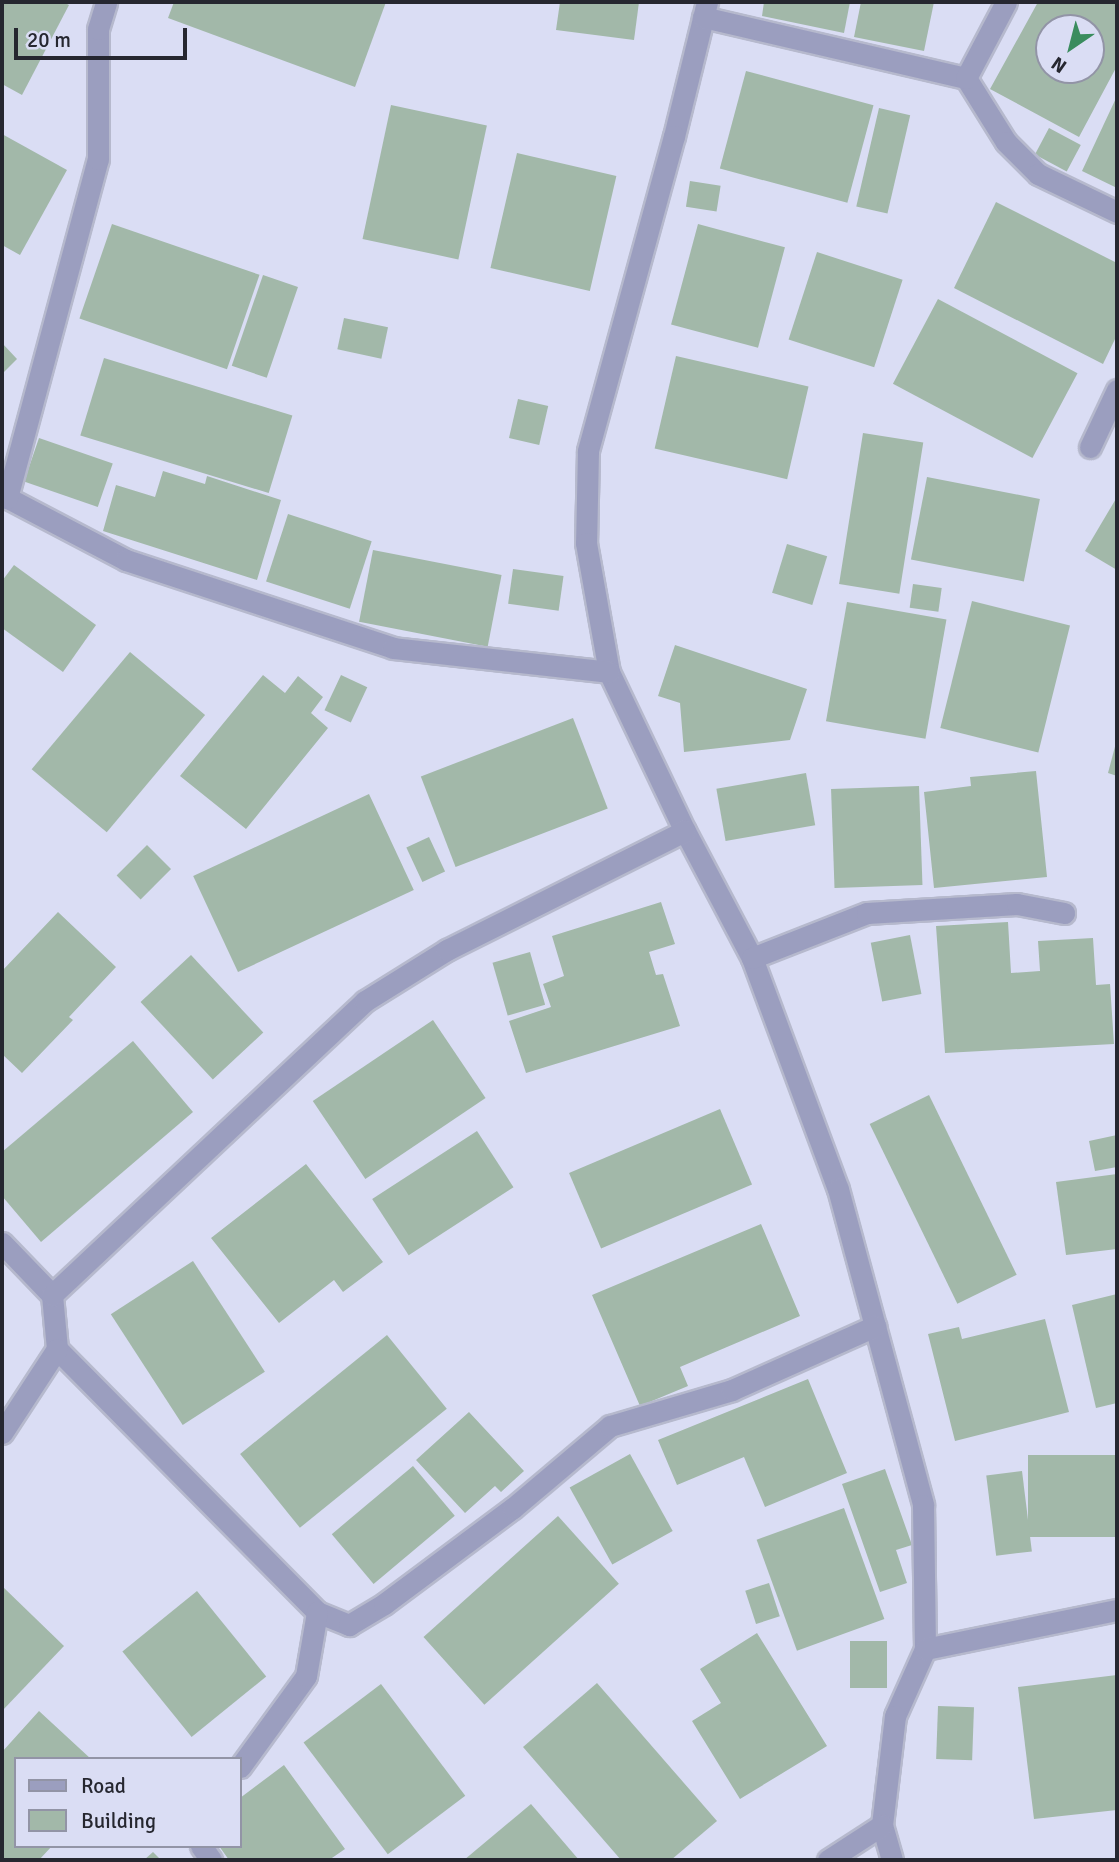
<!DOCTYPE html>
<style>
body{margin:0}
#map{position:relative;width:1119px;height:1862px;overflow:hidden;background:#daddf4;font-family:Signika,sans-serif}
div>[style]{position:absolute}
.building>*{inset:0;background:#a2b8a9;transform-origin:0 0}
.roads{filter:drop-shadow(2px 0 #b6b9cd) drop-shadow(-2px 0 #b6b9cd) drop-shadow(0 2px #b6b9cd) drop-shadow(0 -2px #b6b9cd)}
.minor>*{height:21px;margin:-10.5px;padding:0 10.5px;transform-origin:10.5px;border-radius:10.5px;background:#9b9ebf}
span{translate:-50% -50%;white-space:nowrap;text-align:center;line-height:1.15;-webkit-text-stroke:5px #daddf4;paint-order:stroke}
.frame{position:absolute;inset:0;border:4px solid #262730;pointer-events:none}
.legend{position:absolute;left:14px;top:1757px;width:228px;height:91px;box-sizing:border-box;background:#daddf4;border:2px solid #9294a6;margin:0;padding:9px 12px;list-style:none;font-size:21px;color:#262730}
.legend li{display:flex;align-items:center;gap:14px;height:35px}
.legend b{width:35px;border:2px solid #9294a6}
.north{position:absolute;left:1035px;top:14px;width:70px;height:70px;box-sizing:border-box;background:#daddf4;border:2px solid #9294a6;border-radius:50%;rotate:215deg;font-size:19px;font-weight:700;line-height:28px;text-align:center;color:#262730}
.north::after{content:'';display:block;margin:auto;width:24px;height:32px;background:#3a8c5e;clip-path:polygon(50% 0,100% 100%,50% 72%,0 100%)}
.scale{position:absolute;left:14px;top:28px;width:173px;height:32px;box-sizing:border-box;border:4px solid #262730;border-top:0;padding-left:9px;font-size:21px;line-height:24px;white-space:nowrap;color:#262730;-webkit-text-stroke:5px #daddf4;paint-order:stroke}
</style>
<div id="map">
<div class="building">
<i style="clip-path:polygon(2px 2px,63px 2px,69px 5px,22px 95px,2px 84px)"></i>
<i style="clip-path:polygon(174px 2px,386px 2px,355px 87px,168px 18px)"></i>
<i style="clip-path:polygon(560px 2px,639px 2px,634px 40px,556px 30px)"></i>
<i style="clip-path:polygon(764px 2px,850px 2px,844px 33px,762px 16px)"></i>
<i style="clip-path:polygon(861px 2px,934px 2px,924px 51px,854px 37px)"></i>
<i style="clip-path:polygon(evenodd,1038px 2px,1117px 2px,1117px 66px,1079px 137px,990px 89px,1038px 2px,1049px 28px,1091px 28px,1091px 70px,1049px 70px,1049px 28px)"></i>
<i style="left:746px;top:71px;width:132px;height:101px;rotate:15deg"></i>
<i style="clip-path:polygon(1117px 96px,1117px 188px,1082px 171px)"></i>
<i style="left:391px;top:105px;width:98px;height:137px;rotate:12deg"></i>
<i style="left:879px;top:108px;width:32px;height:101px;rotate:13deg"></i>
<i style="left:1049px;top:128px;width:36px;height:30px;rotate:28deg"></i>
<i style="clip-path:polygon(2px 134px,67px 170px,20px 255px,2px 245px)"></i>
<i style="left:517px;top:153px;width:102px;height:118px;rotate:13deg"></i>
<i style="left:690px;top:181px;width:31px;height:26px;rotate:9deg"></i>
<i style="clip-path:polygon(996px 202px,1117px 263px,1117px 335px,1103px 364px,954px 288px)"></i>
<i style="left:112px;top:224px;width:156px;height:100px;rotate:19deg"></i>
<i style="left:698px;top:224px;width:90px;height:104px;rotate:15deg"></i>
<i style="left:817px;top:252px;width:90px;height:92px;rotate:18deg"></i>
<i style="left:263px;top:275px;width:37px;height:96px;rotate:19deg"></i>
<i style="left:938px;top:299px;width:158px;height:96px;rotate:28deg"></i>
<i style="left:344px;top:318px;width:45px;height:32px;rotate:12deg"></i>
<i style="clip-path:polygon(2px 343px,17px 359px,2px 374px)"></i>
<i style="left:676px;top:356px;width:136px;height:95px;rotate:13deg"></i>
<i style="left:104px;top:358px;width:197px;height:81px;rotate:17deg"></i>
<i style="left:518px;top:399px;width:31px;height:40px;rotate:13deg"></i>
<i style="left:863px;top:433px;width:61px;height:153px;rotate:9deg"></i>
<i style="left:39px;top:438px;width:78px;height:46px;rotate:19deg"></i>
<i style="clip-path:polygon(163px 471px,205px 484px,207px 476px,281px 500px,257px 580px,103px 531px,116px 485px,155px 497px)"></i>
<i style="left:927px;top:477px;width:115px;height:84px;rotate:11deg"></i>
<i style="clip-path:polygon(1117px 497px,1117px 570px,1085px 551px)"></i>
<i style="left:288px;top:514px;width:88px;height:71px;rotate:18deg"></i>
<i style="left:787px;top:544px;width:42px;height:51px;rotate:17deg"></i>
<i style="left:373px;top:550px;width:131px;height:73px;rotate:11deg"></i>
<i style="clip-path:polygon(14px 565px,96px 625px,63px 672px,2px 628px,2px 581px)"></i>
<i style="left:513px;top:569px;width:51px;height:35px;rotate:8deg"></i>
<i style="left:913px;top:584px;width:29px;height:24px;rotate:8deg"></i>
<i style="left:972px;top:601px;width:101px;height:131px;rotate:14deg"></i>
<i style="left:847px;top:602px;width:101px;height:121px;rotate:10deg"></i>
<i style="clip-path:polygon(675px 645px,807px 689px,790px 740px,684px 752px,680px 703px,658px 696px)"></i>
<i style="left:130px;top:652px;width:98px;height:153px;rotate:40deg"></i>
<i style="clip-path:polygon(263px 675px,285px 693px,298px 676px,323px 697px,311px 713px,328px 728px,246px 829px,180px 776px)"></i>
<i style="left:341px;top:675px;width:29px;height:39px;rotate:25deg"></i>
<i style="left:573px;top:718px;width:97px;height:163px;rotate:69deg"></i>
<i style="clip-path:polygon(1117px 739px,1117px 776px,1108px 773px)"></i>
<i style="clip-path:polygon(1036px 771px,1047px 877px,934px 888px,924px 792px,971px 786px,970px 777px)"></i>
<i style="left:806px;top:773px;width:53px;height:91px;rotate:80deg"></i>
<i style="left:919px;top:786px;width:99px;height:88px;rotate:88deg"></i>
<i style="left:369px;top:794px;width:106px;height:194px;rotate:65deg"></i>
<i style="left:429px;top:837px;width:38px;height:25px;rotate:65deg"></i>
<i style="left:147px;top:845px;width:34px;height:43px;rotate:45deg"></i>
<i style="clip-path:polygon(661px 902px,675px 944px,649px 952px,656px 975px,663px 974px,680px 1026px,526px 1073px,509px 1021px,551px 1007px,543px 984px,564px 976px,552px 936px)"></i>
<i style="clip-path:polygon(58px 912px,116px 967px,69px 1017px,73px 1020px,22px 1073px,2px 1054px,2px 971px)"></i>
<i style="clip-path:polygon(1008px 922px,1011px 973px,1040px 971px,1038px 941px,1093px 938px,1096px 985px,1110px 984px,1114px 1044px,945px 1053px,936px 926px)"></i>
<i style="left:910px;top:935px;width:60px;height:40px;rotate:79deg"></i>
<i style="left:530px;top:952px;width:55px;height:39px;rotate:74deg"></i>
<i style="left:191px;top:955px;width:106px;height:69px;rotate:47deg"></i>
<i style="left:433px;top:1020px;width:94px;height:145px;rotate:56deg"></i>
<i style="clip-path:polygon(133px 1041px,193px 1112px,41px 1242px,2px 1196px,2px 1152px)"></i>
<i style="left:929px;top:1095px;width:200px;height:66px;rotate:64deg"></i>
<i style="left:720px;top:1109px;width:82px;height:164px;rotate:67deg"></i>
<i style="left:477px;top:1131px;width:67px;height:125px;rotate:57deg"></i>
<i style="clip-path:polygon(1117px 1135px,1117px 1167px,1095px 1171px,1089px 1141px)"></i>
<i style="clip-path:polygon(306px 1164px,383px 1262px,343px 1292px,334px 1280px,279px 1323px,211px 1238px)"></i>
<i style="clip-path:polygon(1117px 1174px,1117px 1249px,1066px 1255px,1056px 1182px)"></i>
<i style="clip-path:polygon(761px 1224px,800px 1316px,680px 1367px,688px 1386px,640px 1406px,592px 1295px)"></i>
<i style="left:193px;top:1261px;width:132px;height:98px;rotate:57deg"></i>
<i style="clip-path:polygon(1117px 1294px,1117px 1403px,1096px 1408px,1072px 1305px)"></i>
<i style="clip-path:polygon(1045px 1319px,1069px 1412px,955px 1441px,928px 1334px,959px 1327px,962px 1339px)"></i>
<i style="left:387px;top:1335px;width:95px;height:189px;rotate:51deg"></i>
<i style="clip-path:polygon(808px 1379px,847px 1473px,765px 1507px,744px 1457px,677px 1485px,658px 1440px)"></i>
<i style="clip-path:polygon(469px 1412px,524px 1471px,501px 1492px,495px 1486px,465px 1513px,416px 1460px)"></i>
<i style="left:630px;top:1454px;width:88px;height:69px;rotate:61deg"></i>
<i style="left:1117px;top:1455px;width:82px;height:89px;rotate:90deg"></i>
<i style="left:413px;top:1466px;width:65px;height:106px;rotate:50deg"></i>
<i style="clip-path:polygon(885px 1469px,912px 1545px,896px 1550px,907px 1583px,880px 1592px,842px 1484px)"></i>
<i style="left:1022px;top:1471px;width:81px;height:36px;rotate:83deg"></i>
<i style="left:844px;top:1508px;width:118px;height:93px;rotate:70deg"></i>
<i style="left:558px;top:1516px;width:91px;height:181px;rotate:48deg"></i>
<i style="left:769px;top:1583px;width:35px;height:25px;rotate:72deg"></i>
<i style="clip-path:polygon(2px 1586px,64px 1646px,2px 1711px)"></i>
<i style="left:197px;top:1591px;width:110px;height:96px;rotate:51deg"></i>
<i style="clip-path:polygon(757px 1633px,827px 1746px,740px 1799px,692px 1721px,721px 1703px,700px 1669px)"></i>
<i style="left:850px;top:1641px;width:37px;height:47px"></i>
<i style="clip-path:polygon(1117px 1675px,1117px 1810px,1034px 1819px,1018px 1687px)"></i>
<i style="clip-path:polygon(597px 1683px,717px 1821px,671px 1860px,621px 1860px,523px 1747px)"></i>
<i style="left:381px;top:1684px;width:140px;height:97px;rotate:53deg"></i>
<i style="left:938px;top:1706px;width:36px;height:53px;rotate:2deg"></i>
<i style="clip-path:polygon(39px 1711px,91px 1759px,16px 1759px,16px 1846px,52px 1846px,39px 1860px,2px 1860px,2px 1752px)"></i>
<i style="clip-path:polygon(284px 1765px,345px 1849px,329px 1860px,229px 1860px,219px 1846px,240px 1846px,240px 1798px)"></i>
<i style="clip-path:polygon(531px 1804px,579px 1860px,464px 1860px)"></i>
<i style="clip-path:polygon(153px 1852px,161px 1860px,144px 1860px)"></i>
</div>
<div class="roads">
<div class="minor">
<i style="left:707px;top:2px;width:138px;rotate:103.8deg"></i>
<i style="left:674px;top:136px;width:327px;rotate:105.3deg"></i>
<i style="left:588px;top:451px;width:92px;rotate:91.2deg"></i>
<i style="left:586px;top:543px;width:131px;rotate:79.9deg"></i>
<i style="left:609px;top:672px;width:176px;rotate:64.5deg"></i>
<i style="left:685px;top:831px;width:144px;rotate:62.2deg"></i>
<i style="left:752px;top:958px;width:246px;rotate:69.6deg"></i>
<i style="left:838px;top:1189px;width:327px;rotate:74.9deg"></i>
<i style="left:923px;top:1505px;width:144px;rotate:89.2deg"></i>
<i style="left:925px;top:1649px;width:73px;rotate:114.1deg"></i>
<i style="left:895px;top:1716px;width:110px;rotate:96.8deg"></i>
<i style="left:882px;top:1825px;width:36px;rotate:74deg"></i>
<i style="left:703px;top:17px;width:270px;rotate:13.1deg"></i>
<i style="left:966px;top:78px;width:75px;rotate:58deg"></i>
<i style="left:1006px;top:142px;width:45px;rotate:45deg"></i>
<i style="left:1038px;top:174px;width:88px;rotate:25.7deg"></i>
<i style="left:966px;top:78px;width:86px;rotate:-62.2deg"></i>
<i style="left:1090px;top:447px;width:63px;rotate:-64.7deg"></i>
<i style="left:2px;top:495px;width:140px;rotate:27.7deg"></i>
<i style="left:126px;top:560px;width:281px;rotate:18.2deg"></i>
<i style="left:393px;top:648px;width:217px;rotate:6.3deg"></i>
<i style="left:7px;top:498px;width:351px;rotate:-75deg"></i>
<i style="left:98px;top:159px;width:130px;rotate:-90deg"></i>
<i style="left:98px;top:29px;width:28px;rotate:-73deg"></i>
<i style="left:752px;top:958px;width:123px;rotate:-21.4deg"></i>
<i style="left:867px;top:913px;width:150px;rotate:-3.4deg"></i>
<i style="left:1017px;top:904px;width:48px;rotate:10.8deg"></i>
<i style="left:2px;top:1243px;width:72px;rotate:46.1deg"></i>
<i style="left:52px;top:1295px;width:54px;rotate:84.7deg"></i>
<i style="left:57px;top:1349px;width:370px;rotate:45.3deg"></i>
<i style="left:317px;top:1612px;width:35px;rotate:22deg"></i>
<i style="left:349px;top:1625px;width:41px;rotate:-31deg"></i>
<i style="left:384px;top:1604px;width:161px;rotate:-36.7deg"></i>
<i style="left:513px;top:1508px;width:127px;rotate:-40.2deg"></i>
<i style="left:610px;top:1426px;width:127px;rotate:-16.4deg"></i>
<i style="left:732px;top:1390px;width:157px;rotate:-24.1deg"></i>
<i style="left:52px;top:1295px;width:429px;rotate:-43.2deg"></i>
<i style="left:365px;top:1001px;width:97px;rotate:-31.9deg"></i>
<i style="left:447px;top:950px;width:266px;rotate:-26.6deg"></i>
<i style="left:2px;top:1433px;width:100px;rotate:-56.8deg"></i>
<i style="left:925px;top:1649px;width:196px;rotate:-11.5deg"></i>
<i style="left:240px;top:1767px;width:112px;rotate:-54deg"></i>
<i style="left:306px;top:1676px;width:65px;rotate:-80.2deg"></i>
<i style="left:201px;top:1846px;width:17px;rotate:54deg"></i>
<i style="left:828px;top:1860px;width:64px;rotate:-32.9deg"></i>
</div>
</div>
<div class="frame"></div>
<ul class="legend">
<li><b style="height:9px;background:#9b9ebf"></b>Road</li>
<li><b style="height:19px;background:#a2b8a9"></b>Building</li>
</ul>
<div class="north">N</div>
<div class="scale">20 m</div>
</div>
